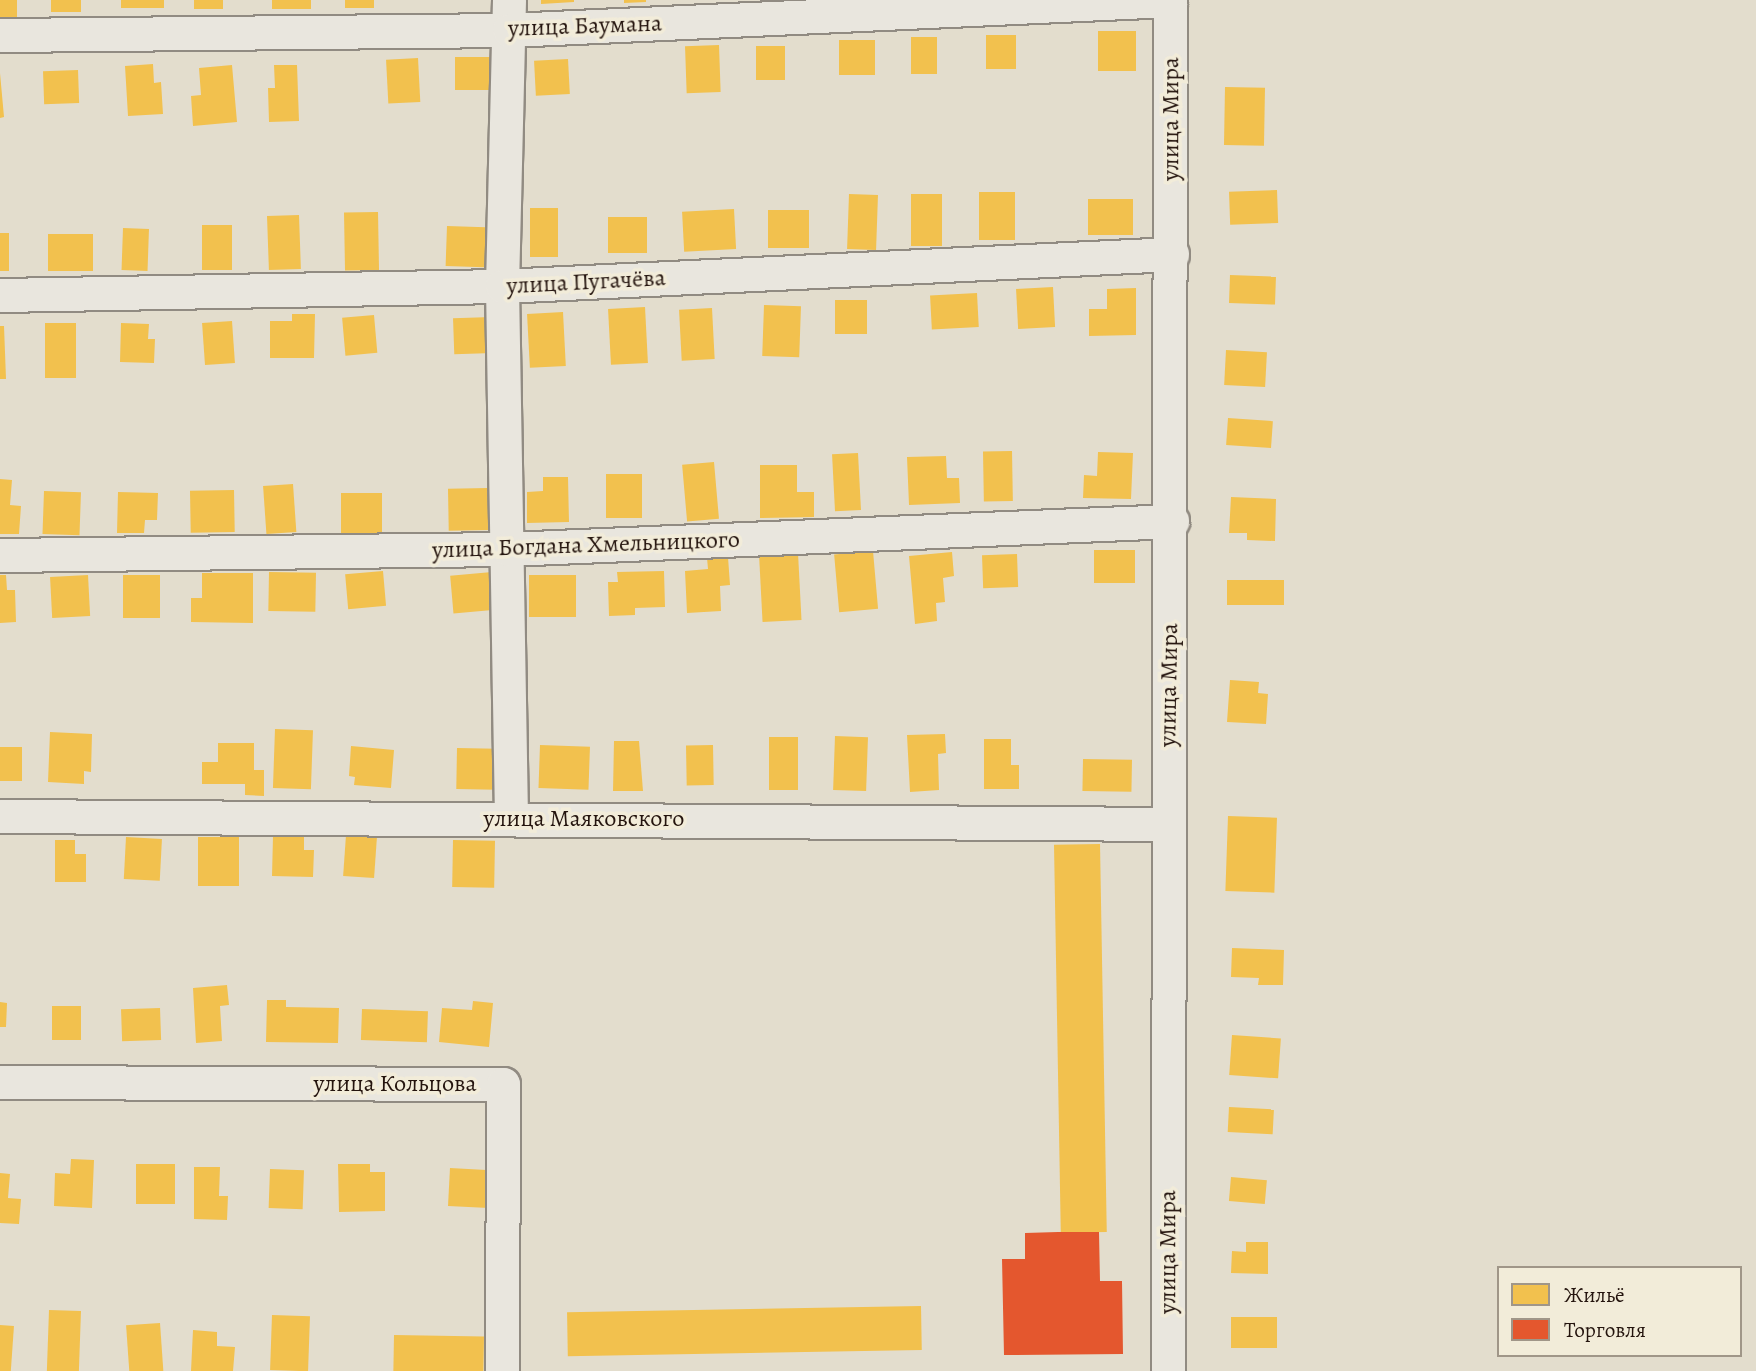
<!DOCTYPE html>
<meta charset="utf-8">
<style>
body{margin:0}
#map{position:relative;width:1756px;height:1371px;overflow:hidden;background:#e3ddcd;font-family:Alegreya,serif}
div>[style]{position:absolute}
.homes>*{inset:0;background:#f2c14e;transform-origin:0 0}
.shops>*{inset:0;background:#e4572e}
.roads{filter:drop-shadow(2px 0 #918b82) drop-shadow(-2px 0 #918b82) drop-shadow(0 2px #918b82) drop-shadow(0 -2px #918b82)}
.minor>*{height:33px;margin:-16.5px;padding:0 16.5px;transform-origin:16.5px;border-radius:16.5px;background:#e9e6de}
span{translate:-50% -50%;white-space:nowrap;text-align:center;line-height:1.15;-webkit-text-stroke:7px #f2ecd9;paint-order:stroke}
.street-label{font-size:24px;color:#24140e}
.legend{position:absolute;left:1497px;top:1266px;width:245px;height:91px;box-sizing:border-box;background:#f2ecd9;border:2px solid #a09688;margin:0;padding:9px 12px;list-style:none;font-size:21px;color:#24140e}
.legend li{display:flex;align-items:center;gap:14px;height:35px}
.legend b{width:35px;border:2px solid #a09688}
</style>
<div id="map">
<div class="homes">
<i style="left:0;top:0;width:17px;height:20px"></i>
<i style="left:51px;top:0;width:30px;height:12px"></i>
<i style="left:121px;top:0;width:43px;height:8px"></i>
<i style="left:194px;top:0;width:29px;height:9px"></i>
<i style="left:272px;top:0;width:39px;height:9px"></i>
<i style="left:345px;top:0;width:29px;height:8px"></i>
<i style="clip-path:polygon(541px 0,574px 0,574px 2px,541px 4px)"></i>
<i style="clip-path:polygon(624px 0,646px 0,646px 2px,624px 3px)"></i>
<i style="left:1098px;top:31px;width:38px;height:40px"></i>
<i style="left:986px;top:35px;width:30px;height:34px"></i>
<i style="left:911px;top:37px;width:26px;height:37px"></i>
<i style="left:839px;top:40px;width:36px;height:35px"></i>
<i style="left:719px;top:45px;width:47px;height:34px;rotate:88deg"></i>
<i style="left:756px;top:46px;width:29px;height:34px"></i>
<i style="left:495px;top:57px;width:33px;height:40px;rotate:90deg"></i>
<i style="left:418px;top:58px;width:44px;height:32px;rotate:87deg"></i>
<i style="left:568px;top:59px;width:35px;height:34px;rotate:87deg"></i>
<i style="clip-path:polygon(153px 64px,154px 83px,161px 82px,163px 114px,128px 116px,125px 66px)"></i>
<i style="clip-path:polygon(232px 65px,237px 122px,193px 126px,191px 96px,201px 95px,199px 68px)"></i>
<i style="clip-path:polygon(274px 65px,297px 65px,299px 121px,269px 122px,268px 88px,275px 88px)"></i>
<i style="left:78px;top:70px;width:33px;height:35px;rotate:88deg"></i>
<i style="clip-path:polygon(0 73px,4px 117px,0 118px)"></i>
<i style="left:1225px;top:87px;width:40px;height:58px;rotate:1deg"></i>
<i style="left:1277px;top:190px;width:33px;height:48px;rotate:88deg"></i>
<i style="left:1015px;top:192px;width:48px;height:36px;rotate:90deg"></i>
<i style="left:849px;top:194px;width:29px;height:55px;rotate:2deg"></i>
<i style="left:911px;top:194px;width:31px;height:52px"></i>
<i style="left:1088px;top:199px;width:45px;height:36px"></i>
<i style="left:530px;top:208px;width:28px;height:49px"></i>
<i style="left:734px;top:209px;width:40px;height:52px;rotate:87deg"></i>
<i style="left:809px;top:210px;width:38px;height:41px;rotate:90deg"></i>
<i style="left:378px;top:212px;width:58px;height:34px;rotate:89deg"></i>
<i style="left:299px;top:215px;width:54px;height:32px;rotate:88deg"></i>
<i style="left:647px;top:217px;width:36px;height:39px;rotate:90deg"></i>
<i style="left:202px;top:225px;width:30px;height:45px"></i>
<i style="left:447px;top:226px;width:46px;height:40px;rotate:2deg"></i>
<i style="left:123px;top:228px;width:26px;height:42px;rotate:2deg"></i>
<i style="left:0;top:233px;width:9px;height:38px"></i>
<i style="left:48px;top:234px;width:45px;height:37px"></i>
<i style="left:1230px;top:275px;width:46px;height:28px;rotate:2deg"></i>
<i style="left:1053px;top:287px;width:40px;height:37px;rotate:87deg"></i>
<i style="clip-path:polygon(1136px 288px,1136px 335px,1089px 336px,1089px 309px,1107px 309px,1107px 289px)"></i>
<i style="left:977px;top:293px;width:34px;height:47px;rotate:87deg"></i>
<i style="left:835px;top:300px;width:32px;height:34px"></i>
<i style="left:764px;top:305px;width:37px;height:51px;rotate:2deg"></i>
<i style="left:645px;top:307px;width:56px;height:37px;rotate:87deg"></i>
<i style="left:712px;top:308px;width:51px;height:33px;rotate:87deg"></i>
<i style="left:563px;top:312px;width:54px;height:36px;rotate:87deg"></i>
<i style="clip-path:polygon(292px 314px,315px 314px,314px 358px,270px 358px,270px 321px,292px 321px)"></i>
<i style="left:374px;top:315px;width:38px;height:32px;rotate:85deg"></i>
<i style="left:492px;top:317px;width:36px;height:39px;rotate:88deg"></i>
<i style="left:232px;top:321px;width:42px;height:30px;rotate:86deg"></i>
<i style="left:45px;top:323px;width:31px;height:55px"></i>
<i style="clip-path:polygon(121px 323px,149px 324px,148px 339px,155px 339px,154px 363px,120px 362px)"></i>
<i style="clip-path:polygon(0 326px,4px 326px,6px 379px,0 379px)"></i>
<i style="left:1226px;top:350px;width:41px;height:35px;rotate:3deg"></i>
<i style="left:1228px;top:418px;width:45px;height:27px;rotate:4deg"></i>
<i style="left:1012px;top:451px;width:50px;height:29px;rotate:89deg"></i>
<i style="clip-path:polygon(1098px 452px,1133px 453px,1131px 499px,1083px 498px,1084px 475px,1097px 476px)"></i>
<i style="left:858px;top:453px;width:57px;height:26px;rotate:87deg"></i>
<i style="clip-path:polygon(946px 456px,947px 478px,959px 478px,960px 503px,909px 505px,907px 457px)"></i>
<i style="left:714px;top:462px;width:57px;height:32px;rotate:85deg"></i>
<i style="clip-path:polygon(760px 465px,797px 465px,797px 492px,814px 492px,814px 517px,760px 518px)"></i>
<i style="left:606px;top:474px;width:36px;height:44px"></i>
<i style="clip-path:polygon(543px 477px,568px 477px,569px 522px,527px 523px,527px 492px,543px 491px)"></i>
<i style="clip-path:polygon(0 479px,12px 480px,10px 505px,21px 506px,19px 534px,0 534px)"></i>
<i style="left:293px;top:484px;width:48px;height:30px;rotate:86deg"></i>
<i style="left:488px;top:488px;width:42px;height:40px;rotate:89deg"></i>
<i style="left:234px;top:490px;width:42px;height:44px;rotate:89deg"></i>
<i style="left:44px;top:491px;width:37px;height:43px;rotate:2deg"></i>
<i style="clip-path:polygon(118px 492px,158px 493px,157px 520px,145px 520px,144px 533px,117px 533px)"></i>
<i style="left:341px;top:493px;width:41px;height:41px"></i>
<i style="clip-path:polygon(1231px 497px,1276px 499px,1275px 541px,1247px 540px,1247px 533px,1229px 533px)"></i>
<i style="left:1094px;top:550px;width:41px;height:33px"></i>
<i style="left:873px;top:551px;width:58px;height:39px;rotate:85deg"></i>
<i style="clip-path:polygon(952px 552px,954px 576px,943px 578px,945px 602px,936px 603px,937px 621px,915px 624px,909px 556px)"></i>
<i style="left:798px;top:553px;width:67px;height:39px;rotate:87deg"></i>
<i style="left:1017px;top:554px;width:33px;height:35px;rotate:88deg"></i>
<i style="clip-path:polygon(728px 557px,730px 585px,720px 586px,721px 611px,687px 613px,685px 571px,708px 569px,707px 558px)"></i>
<i style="left:383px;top:571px;width:35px;height:38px;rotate:85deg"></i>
<i style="clip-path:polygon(664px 571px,665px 607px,635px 608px,635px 615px,609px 616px,608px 582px,618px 582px,617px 572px)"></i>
<i style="left:269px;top:572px;width:47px;height:39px;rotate:1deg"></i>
<i style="left:492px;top:572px;width:38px;height:42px;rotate:85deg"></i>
<i style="clip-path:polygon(202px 573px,253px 573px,253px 623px,191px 622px,191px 598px,202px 598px)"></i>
<i style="clip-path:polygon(0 575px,6px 575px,7px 590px,15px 590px,16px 622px,0 623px)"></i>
<i style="left:88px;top:575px;width:41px;height:38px;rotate:87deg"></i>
<i style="left:123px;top:575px;width:37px;height:43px"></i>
<i style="left:529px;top:575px;width:47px;height:42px"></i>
<i style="left:1284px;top:580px;width:25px;height:57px;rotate:90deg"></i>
<i style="clip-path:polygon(1230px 680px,1259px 682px,1258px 693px,1268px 694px,1266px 724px,1227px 722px)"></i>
<i style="left:275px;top:729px;width:38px;height:59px;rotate:2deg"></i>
<i style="clip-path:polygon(50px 732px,92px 734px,91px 772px,84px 771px,84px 784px,48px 782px)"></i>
<i style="clip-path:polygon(945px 734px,946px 753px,938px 754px,939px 790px,910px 792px,907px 735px)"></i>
<i style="left:835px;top:736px;width:33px;height:54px;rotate:2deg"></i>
<i style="left:769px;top:737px;width:29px;height:53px"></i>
<i style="clip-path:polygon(984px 739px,1011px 739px,1011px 765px,1019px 765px,1019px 789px,984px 789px)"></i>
<i style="clip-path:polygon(614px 741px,639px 741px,643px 791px,613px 791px)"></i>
<i style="clip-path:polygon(218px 743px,254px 743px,254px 770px,264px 770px,264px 796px,245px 795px,245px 784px,202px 784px,202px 762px,218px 762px)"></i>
<i style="left:540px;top:745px;width:50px;height:43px;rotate:2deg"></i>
<i style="left:713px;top:745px;width:40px;height:27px;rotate:89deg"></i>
<i style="clip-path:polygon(351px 746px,394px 750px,391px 788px,354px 785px,355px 777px,349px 776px)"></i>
<i style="left:0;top:747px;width:22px;height:34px"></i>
<i style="left:457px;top:748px;width:40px;height:41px;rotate:1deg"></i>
<i style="left:1083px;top:759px;width:49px;height:32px;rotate:1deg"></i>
<i style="left:1228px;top:816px;width:49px;height:75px;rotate:2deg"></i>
<i style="left:346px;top:835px;width:31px;height:41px;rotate:4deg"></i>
<i style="clip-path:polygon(273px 836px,304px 837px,304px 850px,314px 850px,313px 877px,272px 876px)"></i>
<i style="left:126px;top:837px;width:36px;height:42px;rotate:3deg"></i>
<i style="left:198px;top:837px;width:41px;height:49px"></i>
<i style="clip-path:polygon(55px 840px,75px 840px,75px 854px,86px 854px,86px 882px,55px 882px)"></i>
<i style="left:453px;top:840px;width:42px;height:47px;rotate:1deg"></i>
<i style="left:1100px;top:844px;width:388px;height:46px;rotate:89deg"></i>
<i style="clip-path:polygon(1232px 948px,1284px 950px,1283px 985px,1258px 985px,1259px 978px,1231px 977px)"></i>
<i style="clip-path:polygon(227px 985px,229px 1005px,220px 1006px,222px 1041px,196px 1043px,193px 988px)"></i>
<i style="clip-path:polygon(267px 1000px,286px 1000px,286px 1007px,339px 1008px,338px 1043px,266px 1042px)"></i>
<i style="clip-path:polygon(473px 1001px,493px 1003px,489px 1047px,439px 1042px,442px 1008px,472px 1010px)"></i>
<i style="clip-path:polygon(0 1002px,7px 1003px,6px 1027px,0 1027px)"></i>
<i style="left:52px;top:1006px;width:29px;height:34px"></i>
<i style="left:160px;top:1008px;width:32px;height:39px;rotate:88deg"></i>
<i style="left:362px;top:1009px;width:66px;height:31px;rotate:2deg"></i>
<i style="left:1232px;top:1035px;width:49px;height:40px;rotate:4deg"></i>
<i style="left:1229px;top:1107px;width:45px;height:25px;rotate:3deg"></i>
<i style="clip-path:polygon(71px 1159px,94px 1160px,92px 1208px,54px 1206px,55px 1173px,70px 1174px)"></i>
<i style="left:136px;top:1164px;width:39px;height:40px"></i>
<i style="clip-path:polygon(338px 1164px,370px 1164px,370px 1172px,385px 1172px,385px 1211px,339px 1212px)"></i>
<i style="clip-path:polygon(194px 1167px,220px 1167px,219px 1196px,228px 1196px,227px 1220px,194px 1219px)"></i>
<i style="left:450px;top:1168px;width:41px;height:38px;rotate:3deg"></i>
<i style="left:270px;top:1169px;width:34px;height:39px;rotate:2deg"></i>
<i style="clip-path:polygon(0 1173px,10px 1174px,8px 1198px,21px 1199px,19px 1224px,0 1223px)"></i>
<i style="left:1231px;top:1177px;width:36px;height:24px;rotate:5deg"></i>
<i style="clip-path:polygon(1246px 1242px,1268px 1242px,1268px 1274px,1231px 1273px,1232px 1251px,1246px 1252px)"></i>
<i style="left:921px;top:1306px;width:44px;height:354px;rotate:89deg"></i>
<i style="left:49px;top:1310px;width:32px;height:61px;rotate:2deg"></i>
<i style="left:272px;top:1315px;width:38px;height:55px;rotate:2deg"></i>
<i style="left:1231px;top:1317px;width:46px;height:31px"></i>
<i style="left:160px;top:1323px;width:48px;height:34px;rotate:86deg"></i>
<i style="left:0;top:1325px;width:14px;height:46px;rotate:4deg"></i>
<i style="clip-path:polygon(193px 1330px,217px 1332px,217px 1346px,235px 1347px,233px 1371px,191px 1371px)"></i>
<i style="left:394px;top:1335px;width:90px;height:36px;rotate:1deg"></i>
</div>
<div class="shops">
<i style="clip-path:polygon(1058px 1232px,1099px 1232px,1100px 1281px,1122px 1281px,1123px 1354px,1004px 1355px,1002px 1259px,1025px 1259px,1025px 1233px)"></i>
</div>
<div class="roads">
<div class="minor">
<i style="left:509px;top:0;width:286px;rotate:91.4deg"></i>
<i style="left:502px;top:286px;width:532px;rotate:89.03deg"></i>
<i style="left:0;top:35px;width:509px;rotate:-0.56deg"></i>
<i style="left:509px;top:30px;width:662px;rotate:-2.6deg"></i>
<i style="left:0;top:295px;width:502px;rotate:-1.03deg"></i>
<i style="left:502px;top:286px;width:671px;rotate:-2.73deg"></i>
<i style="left:0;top:555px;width:508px;rotate:-0.68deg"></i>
<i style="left:508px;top:549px;width:665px;rotate:-2.41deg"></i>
<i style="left:0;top:816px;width:1167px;rotate:0.39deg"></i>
<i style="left:0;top:1082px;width:503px;rotate:0.23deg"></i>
<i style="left:503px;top:1084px;width:287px;rotate:90.2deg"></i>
<i style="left:1168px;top:1371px;width:1371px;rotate:-89.92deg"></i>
</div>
</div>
<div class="street-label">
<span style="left:585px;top:26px;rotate:-2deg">улица Баумана</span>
<span style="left:1171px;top:119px;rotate:-90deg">улица Мира</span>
<span style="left:586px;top:282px;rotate:-3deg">улица Пугачёва</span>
<span style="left:586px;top:545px;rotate:-2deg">улица Богдана Хмельницкого</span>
<span style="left:1169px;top:685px;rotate:-89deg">улица Мира</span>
<span style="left:584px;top:819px">улица Маяковского</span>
<span style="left:395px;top:1084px">улица Кольцова</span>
<span style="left:1168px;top:1252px;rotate:-90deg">улица Мира</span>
</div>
<ul class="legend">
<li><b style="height:19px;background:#f2c14e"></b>Жильё</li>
<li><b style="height:19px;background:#e4572e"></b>Торговля</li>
</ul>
</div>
